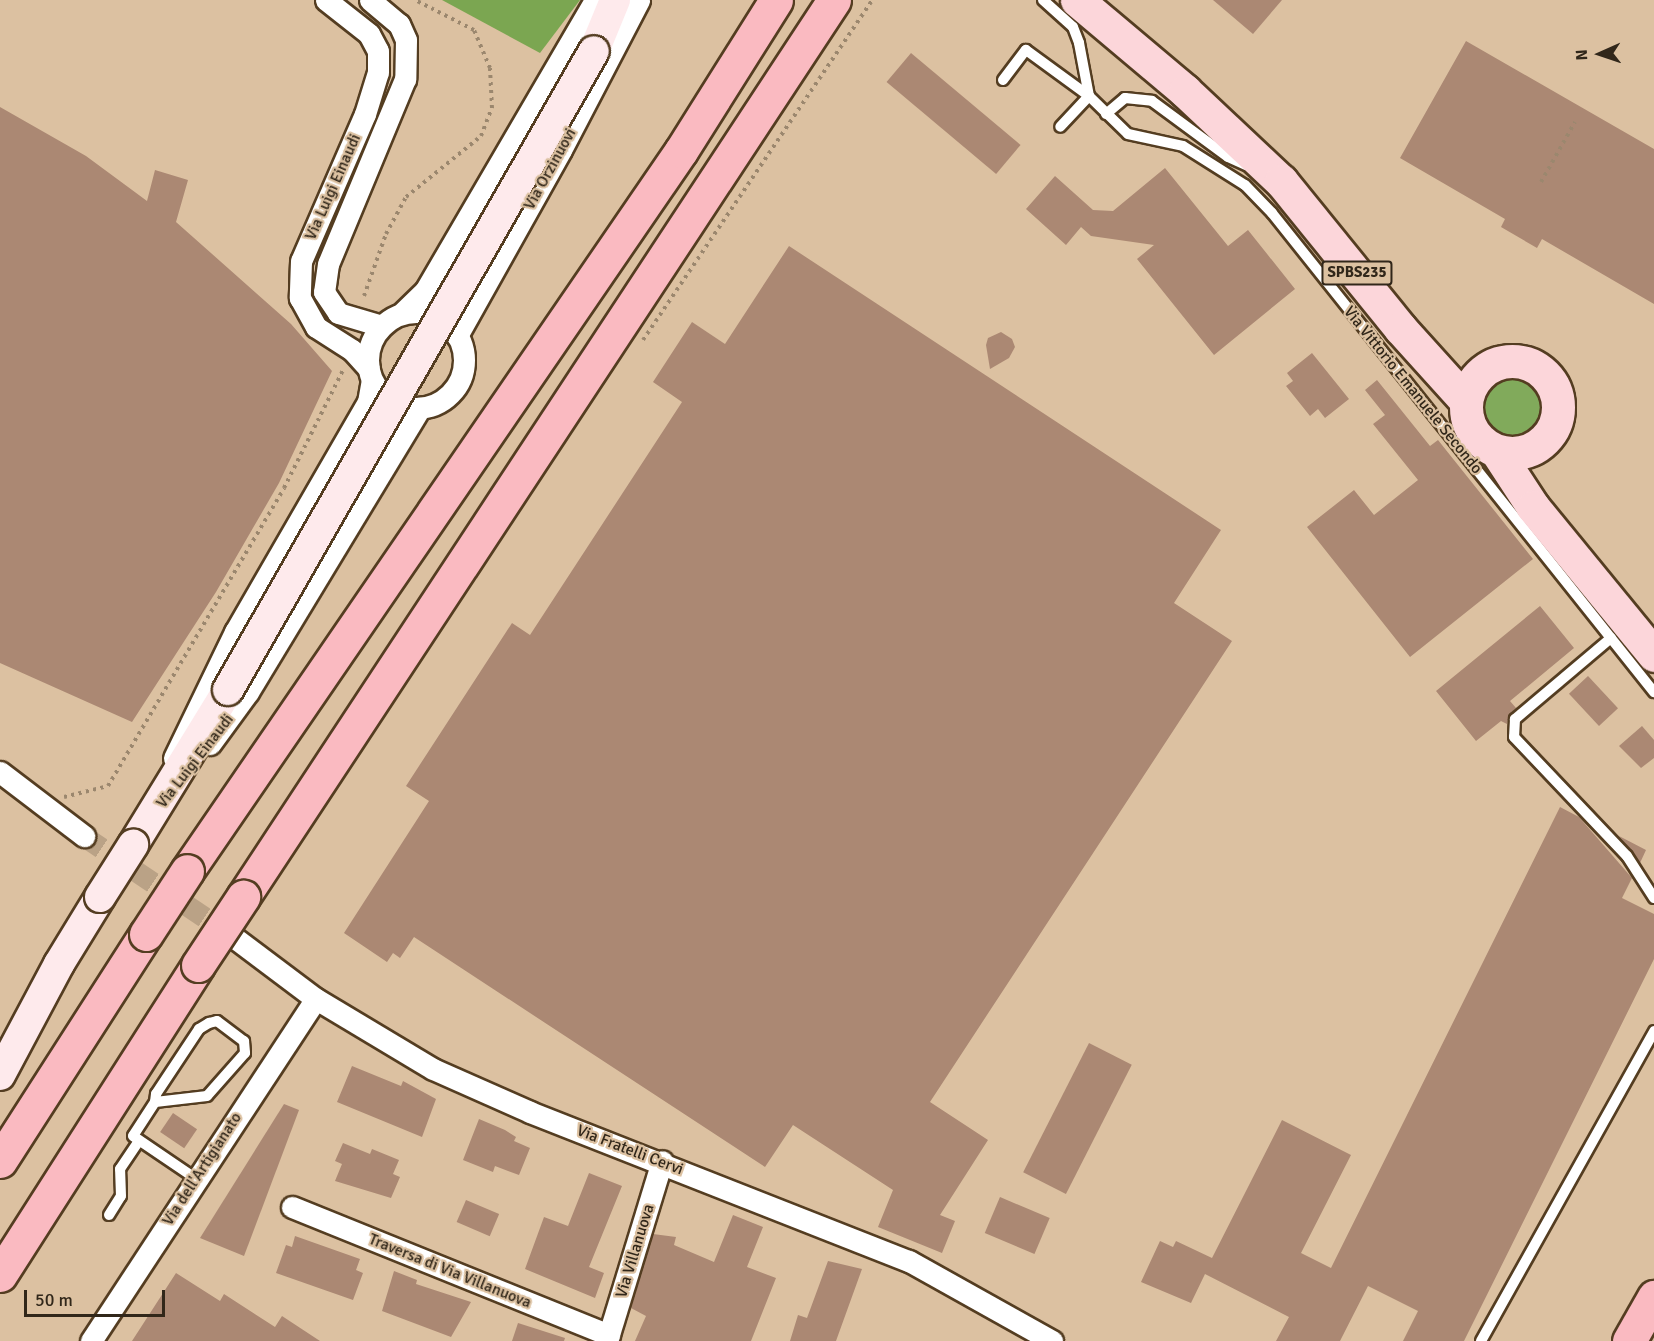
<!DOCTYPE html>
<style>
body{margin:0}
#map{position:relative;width:1654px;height:1341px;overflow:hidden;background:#dcc1a1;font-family:Signika,sans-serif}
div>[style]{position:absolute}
.green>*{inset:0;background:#81aa5b}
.round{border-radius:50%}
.forest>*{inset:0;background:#7ba651}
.building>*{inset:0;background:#ab8873;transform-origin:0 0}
.street-tunnel>*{height:21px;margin-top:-10.5px;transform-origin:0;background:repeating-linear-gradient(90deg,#baa286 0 21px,transparent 0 31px)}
.path>*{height:4px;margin-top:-2px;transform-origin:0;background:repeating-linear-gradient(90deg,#9b876e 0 3px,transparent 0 7.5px)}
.roads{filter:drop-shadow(2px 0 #543d21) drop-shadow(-2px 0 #543d21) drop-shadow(0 2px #543d21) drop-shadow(0 -2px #543d21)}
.lane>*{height:10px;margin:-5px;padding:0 5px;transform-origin:5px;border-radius:5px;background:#fff}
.street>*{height:21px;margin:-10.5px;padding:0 10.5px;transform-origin:10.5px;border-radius:10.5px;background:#fff}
.street>.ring{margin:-10.5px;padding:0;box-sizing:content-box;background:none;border:21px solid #fff;border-radius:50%}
.secondary>*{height:30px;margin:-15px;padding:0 15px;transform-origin:15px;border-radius:15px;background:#feeaec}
.primary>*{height:33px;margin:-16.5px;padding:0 16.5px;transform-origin:16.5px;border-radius:16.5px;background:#fcd6da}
.primary>.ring{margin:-16.5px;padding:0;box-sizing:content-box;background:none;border:33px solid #fcd6da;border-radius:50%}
.highway>*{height:33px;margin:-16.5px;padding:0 16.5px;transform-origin:16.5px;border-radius:16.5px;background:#fabac1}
.bridges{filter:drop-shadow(2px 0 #543d21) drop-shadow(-2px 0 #543d21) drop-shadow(0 2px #543d21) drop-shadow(0 -2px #543d21)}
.secondary-bridge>*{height:30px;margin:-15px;padding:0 15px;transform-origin:15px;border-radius:15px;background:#feeaec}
.highway-bridge>*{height:33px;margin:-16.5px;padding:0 16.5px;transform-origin:16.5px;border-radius:16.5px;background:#fabac1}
span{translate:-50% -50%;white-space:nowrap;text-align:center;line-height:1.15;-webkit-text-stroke:4.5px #dcc1a1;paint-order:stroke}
.shield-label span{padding:2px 4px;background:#dcc1a1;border:2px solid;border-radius:4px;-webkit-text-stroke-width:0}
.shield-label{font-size:15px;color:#31271a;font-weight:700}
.street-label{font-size:16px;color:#31271a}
.north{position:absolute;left:1570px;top:24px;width:60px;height:60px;-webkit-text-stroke:4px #dcc1a1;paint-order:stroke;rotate:267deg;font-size:16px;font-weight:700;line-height:24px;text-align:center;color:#31271a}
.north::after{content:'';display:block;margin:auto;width:21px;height:27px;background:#31271a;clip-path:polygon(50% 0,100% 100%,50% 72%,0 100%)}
.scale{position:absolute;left:24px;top:1290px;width:141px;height:27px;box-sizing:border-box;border:3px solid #31271a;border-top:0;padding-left:8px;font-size:18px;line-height:21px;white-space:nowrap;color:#31271a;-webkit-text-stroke:4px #dcc1a1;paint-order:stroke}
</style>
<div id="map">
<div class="green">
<i class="round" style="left:1477px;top:371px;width:70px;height:70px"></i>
</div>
<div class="forest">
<i style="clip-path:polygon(442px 0,580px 0,540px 53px)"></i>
</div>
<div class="building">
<i style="clip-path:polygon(1213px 0,1282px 0,1253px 34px)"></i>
<i style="clip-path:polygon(1466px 41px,1654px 149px,1654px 304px,1542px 239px,1537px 248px,1501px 227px,1505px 219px,1400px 158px)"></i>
<i style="left:911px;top:53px;width:143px;height:38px;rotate:40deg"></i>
<i style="clip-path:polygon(0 107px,86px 156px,147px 201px,155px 170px,188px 180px,176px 222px,291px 324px,332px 371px,279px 483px,216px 592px,132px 722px,0 663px)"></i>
<i style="clip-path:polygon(1165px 168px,1228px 246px,1248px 230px,1295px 289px,1214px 355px,1137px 259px,1154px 245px,1091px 236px,1081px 227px,1066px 245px,1026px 209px,1055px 176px,1093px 210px,1113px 211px)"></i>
<i style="clip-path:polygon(789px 246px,1221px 530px,1174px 603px,1232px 641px,930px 1102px,988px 1140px,940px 1215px,955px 1221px,942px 1253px,878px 1227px,893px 1190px,793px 1125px,765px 1167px,414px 937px,400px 958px,393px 953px,387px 962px,344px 933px,429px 801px,406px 786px,512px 623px,530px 635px,682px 402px,653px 382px,692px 322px,725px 344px)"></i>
<i style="clip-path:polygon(1001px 332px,1012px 339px,1015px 347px,1009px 358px,990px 369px,986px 345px,988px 338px)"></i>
<i style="clip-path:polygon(1312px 353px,1349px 399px,1325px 418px,1318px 409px,1310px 416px,1286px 386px,1293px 381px,1287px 373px)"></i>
<i style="clip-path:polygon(1377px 380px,1430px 446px,1438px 440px,1533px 559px,1410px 657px,1307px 527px,1354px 490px,1374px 515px,1418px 480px,1373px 424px,1385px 415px,1365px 390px)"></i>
<i style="clip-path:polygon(1540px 606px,1574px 648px,1510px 701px,1516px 708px,1509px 715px,1507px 724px,1501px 721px,1476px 741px,1436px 691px)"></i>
<i style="left:1588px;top:676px;width:44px;height:26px;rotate:47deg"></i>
<i style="clip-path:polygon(1642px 726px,1654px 740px,1654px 758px,1641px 768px,1619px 746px)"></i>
<i style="clip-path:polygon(1560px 807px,1579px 817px,1632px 878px,1622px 898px,1654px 914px,1654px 959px,1464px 1341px,1403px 1341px,1418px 1311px,1368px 1286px,1340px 1341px,1276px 1341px,1289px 1317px,1205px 1274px,1191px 1303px,1141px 1282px,1160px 1241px,1173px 1247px,1176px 1241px,1212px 1258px,1282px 1120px,1351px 1155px,1301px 1253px,1331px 1268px)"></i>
<i style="clip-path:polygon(1619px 836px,1646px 850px,1640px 863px,1632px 851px)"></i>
<i style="left:1089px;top:1043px;width:48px;height:145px;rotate:27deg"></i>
<i style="clip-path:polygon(352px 1066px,401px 1086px,403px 1081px,436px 1099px,422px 1137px,337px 1102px)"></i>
<i style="clip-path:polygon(284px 1104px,299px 1110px,244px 1256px,200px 1238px)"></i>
<i style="left:173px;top:1113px;width:29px;height:23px;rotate:34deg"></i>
<i style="clip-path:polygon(479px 1119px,505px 1130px,516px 1137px,514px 1141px,530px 1148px,519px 1175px,495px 1166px,493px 1172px,463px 1160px)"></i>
<i style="clip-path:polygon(343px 1143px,370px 1154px,372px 1149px,399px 1160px,393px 1174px,400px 1177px,391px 1198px,335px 1181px,342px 1164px,335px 1161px)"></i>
<i style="clip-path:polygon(589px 1173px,622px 1186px,589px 1267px,604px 1273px,595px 1298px,525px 1269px,544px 1217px,568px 1226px)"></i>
<i style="left:1000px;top:1197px;width:54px;height:39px;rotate:23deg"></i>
<i style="left:466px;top:1200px;width:36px;height:24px;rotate:23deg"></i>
<i style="clip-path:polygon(733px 1215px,763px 1227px,747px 1267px,776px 1278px,751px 1341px,635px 1341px,646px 1316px,631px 1308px,653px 1234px,676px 1237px,674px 1245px,714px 1262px)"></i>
<i style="clip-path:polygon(295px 1236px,360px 1259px,356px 1270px,363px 1273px,353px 1300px,276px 1273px,286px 1245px,292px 1247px)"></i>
<i style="clip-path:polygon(828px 1261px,862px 1269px,836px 1341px,790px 1341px,798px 1315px,807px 1318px)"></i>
<i style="clip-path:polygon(394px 1271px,417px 1280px,416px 1284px,471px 1302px,451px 1337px,382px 1311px)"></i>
<i style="clip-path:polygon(176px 1273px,220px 1301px,224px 1294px,275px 1327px,282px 1316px,320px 1341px,132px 1341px)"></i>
<i style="clip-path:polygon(518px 1323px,565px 1338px,564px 1341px,512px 1341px)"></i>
</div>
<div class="street-tunnel">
<i style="left:84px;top:836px;width:169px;rotate:33.9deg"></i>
</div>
<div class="path">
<i style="left:1541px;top:182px;width:69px;rotate:-60.5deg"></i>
<i style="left:364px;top:296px;width:66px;rotate:-70.5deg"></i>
<i style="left:386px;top:234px;width:42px;rotate:-61.6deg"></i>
<i style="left:406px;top:197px;width:97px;rotate:-39.1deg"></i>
<i style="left:481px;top:136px;width:30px;rotate:-69deg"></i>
<i style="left:492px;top:108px;width:40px;rotate:-92.9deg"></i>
<i style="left:490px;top:68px;width:41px;rotate:-112.8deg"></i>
<i style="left:474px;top:30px;width:66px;rotate:-153deg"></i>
<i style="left:643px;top:340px;width:410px;rotate:-56deg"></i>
<i style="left:64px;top:797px;width:45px;rotate:-14deg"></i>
<i style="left:108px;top:786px;width:346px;rotate:-59.4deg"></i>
<i style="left:284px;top:488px;width:134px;rotate:-63.4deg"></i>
</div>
<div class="roads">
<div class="lane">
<i style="left:1043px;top:0;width:40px;rotate:42deg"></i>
<i style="left:1073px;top:27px;width:17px;rotate:69deg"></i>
<i style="left:1079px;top:43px;width:54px;rotate:79.3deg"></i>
<i style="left:1089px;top:96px;width:42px;rotate:133.1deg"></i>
<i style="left:1003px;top:80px;width:38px;rotate:-53deg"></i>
<i style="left:1026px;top:50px;width:78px;rotate:36.1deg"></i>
<i style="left:1089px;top:96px;width:54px;rotate:44.3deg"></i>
<i style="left:1128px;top:134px;width:56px;rotate:12.3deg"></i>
<i style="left:1183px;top:146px;width:73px;rotate:32.2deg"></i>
<i style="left:1245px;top:185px;width:39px;rotate:46deg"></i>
<i style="left:1272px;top:213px;width:613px;rotate:51.43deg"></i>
<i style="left:1106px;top:114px;width:25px;rotate:-40deg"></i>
<i style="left:1125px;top:98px;width:27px;rotate:6deg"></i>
<i style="left:1152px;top:101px;width:94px;rotate:36.4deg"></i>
<i style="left:1228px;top:157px;width:20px;rotate:24deg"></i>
<i style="left:1611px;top:638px;width:126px;rotate:139.8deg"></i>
<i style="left:1515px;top:719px;width:18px;rotate:93deg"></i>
<i style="left:1514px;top:737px;width:164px;rotate:46.5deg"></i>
<i style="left:1627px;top:856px;width:50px;rotate:57.3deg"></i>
<i style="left:155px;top:1102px;width:8px;rotate:-83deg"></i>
<i style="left:156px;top:1094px;width:78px;rotate:-56.5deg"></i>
<i style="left:199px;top:1029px;width:12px;rotate:-31deg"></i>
<i style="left:209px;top:1023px;width:8px;rotate:-14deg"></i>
<i style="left:217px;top:1021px;width:34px;rotate:37deg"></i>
<i style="left:244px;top:1041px;width:12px;rotate:85deg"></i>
<i style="left:245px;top:1053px;width:57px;rotate:131.5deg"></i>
<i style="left:207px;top:1096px;width:52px;rotate:173.4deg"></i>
<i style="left:155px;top:1102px;width:40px;rotate:122.9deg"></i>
<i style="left:133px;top:1136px;width:75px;rotate:34.1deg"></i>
<i style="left:109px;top:1215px;width:22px;rotate:-58deg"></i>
<i style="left:121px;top:1196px;width:27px;rotate:-92deg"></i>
<i style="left:120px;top:1169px;width:34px;rotate:-56deg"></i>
<i style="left:1481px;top:1341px;width:355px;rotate:-60.8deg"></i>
</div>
<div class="street">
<i style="left:326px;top:0;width:55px;rotate:38.3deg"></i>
<i style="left:369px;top:34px;width:19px;rotate:62deg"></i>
<i style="left:378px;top:51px;width:21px;rotate:90deg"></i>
<i style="left:378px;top:72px;width:44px;rotate:107.2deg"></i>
<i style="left:365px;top:114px;width:160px;rotate:113.5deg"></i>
<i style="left:301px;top:261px;width:37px;rotate:92deg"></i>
<i style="left:300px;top:298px;width:33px;rotate:61deg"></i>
<i style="left:316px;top:327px;width:43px;rotate:32.6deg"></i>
<i style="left:352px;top:350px;width:25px;rotate:48deg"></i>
<i style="left:370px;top:0;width:38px;rotate:40deg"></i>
<i style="left:399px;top:24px;width:17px;rotate:66deg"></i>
<i style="left:406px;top:40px;width:39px;rotate:91deg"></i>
<i style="left:405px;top:79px;width:200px;rotate:112.6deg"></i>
<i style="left:328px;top:264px;width:28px;rotate:98deg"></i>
<i style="left:324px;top:292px;width:25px;rotate:56deg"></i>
<i style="left:338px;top:313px;width:46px;rotate:16.5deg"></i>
<i class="ring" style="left:368px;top:312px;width:75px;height:75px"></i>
<i style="left:401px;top:314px;width:33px;rotate:-44deg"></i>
<i style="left:425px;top:291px;width:337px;rotate:-59.7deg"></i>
<i style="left:457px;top:336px;width:213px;rotate:-60.8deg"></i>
<i style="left:561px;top:150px;width:169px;rotate:-62.5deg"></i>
<i style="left:210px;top:744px;width:64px;rotate:-53.8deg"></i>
<i style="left:248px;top:692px;width:332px;rotate:-58.8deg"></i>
<i style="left:174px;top:758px;width:140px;rotate:-64.2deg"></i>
<i style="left:235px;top:632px;width:266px;rotate:-60deg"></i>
<i style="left:368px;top:402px;width:22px;rotate:-80deg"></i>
<i style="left:0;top:772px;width:106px;rotate:37.3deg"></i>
<i style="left:224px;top:930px;width:115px;rotate:36.9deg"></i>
<i style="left:316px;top:999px;width:136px;rotate:30.9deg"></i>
<i style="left:433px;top:1069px;width:106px;rotate:23.9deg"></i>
<i style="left:530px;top:1112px;width:407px;rotate:21.5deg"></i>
<i style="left:909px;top:1261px;width:164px;rotate:29.2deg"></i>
<i style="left:292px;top:1207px;width:342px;rotate:22deg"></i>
<i style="left:91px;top:1341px;width:409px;rotate:-56.7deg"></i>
<i style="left:607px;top:1341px;width:188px;rotate:-73deg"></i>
</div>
<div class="secondary">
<i style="left:594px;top:51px;width:55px;rotate:-67.6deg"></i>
<i style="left:133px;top:845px;width:182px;rotate:-58.5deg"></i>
<i style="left:0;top:1075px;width:126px;rotate:-62deg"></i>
<i style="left:59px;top:964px;width:79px;rotate:-58.5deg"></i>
</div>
<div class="primary">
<i style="left:1077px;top:0;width:141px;rotate:40.1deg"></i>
<i style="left:1185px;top:91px;width:132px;rotate:43.2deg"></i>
<i style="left:1281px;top:181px;width:189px;rotate:51deg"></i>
<i style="left:1400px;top:328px;width:98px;rotate:47.9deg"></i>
<i class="ring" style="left:1466px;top:361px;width:59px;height:59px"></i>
<i style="left:1497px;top:452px;width:66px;rotate:56.8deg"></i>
<i style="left:1533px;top:507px;width:191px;rotate:50.7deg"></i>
</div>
<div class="highway">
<i style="left:187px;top:871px;width:873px;rotate:-55.55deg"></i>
<i style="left:681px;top:151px;width:178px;rotate:-57.8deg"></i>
<i style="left:243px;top:897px;width:1074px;rotate:-56.62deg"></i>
<i style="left:0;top:1161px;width:270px;rotate:-57.3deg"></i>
<i style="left:0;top:1275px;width:368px;rotate:-57.4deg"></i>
<i style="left:1629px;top:1341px;width:51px;rotate:-60.4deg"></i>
</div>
</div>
<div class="bridges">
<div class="secondary-bridge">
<i style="left:228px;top:690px;width:736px;rotate:-60.2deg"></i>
<i style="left:100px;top:897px;width:62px;rotate:-57.6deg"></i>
</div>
<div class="highway-bridge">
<i style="left:146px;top:934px;width:75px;rotate:-56.9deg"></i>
<i style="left:198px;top:965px;width:82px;rotate:-56.5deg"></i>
</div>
</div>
<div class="shield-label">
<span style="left:1357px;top:273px">SPBS235</span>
</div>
<div class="street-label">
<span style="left:550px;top:169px;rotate:-61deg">Via Orzinuovi</span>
<span style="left:333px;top:187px;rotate:-66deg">Via Luigi Einaudi</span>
<span style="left:1413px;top:390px;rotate:51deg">Via Vittorio Emanuele Secondo</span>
<span style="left:195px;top:761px;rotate:-52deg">Via Luigi Einaudi</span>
<span style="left:630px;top:1150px;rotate:21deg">Via Fratelli Cervi</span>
<span style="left:202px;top:1169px;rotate:-57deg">Via dell'Artigianato</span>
<span style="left:635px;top:1251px;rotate:-73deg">Via Villanuova</span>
<span style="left:450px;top:1271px;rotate:22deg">Traversa di Via Villanuova</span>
</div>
<div class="north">N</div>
<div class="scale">50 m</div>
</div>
